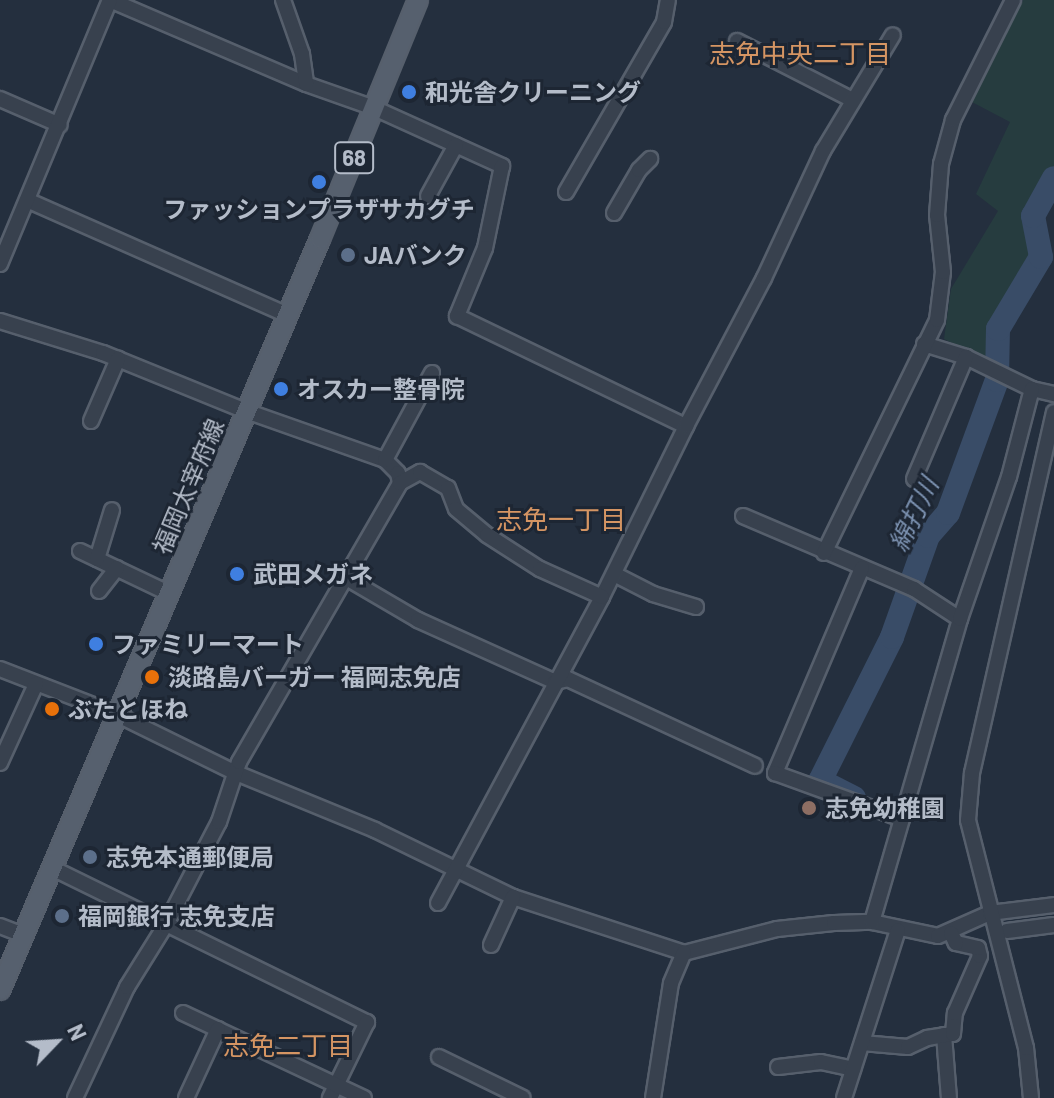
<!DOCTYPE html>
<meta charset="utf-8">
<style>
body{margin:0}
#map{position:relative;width:1054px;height:1098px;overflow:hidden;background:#242f3e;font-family:Barlow,"Noto Sans JP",sans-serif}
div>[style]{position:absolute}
.green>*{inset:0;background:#263c3f}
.river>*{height:24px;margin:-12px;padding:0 12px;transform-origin:12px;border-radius:12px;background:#394c67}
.roads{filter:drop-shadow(2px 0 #565f6c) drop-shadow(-2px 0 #565f6c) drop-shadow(0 2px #565f6c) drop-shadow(0 -2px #565f6c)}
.minor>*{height:14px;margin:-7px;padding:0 7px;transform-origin:7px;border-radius:7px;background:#38414e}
.major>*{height:18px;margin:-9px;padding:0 9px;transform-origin:9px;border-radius:9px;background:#56606e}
.dots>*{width:22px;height:22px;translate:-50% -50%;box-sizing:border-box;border:4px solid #1d2633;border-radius:50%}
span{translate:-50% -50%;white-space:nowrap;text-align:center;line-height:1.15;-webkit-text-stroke:6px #1d2633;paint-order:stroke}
.shield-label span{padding:2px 6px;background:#1d2633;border:2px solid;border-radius:6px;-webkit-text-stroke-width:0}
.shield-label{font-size:22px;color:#b4bcc9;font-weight:700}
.poi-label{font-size:24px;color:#b4bcc9;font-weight:700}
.left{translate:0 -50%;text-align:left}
.street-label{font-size:24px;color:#b4bcc9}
.neighbourhood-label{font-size:26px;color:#d59563}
.water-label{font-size:26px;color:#7c92b1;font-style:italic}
.north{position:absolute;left:16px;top:1002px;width:80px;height:80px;-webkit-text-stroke:6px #1d2633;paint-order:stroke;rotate:65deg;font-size:22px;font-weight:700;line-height:32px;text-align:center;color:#b4bcc9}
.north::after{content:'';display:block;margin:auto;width:28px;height:36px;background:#b4bcc9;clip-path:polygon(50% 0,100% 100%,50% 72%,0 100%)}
</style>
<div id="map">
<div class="green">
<i style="clip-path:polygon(1023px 0,1054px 0,1054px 175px,1028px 218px,1039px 258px,994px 336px,997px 365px,944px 339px,951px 289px,998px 211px,976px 194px,1010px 122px,970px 101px)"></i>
</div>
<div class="river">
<i style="left:854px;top:798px;width:38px;rotate:-153deg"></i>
<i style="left:820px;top:781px;width:161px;rotate:-63.4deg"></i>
<i style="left:892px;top:637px;width:107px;rotate:-70.4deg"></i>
<i style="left:928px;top:536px;width:30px;rotate:-49deg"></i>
<i style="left:948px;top:513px;width:142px;rotate:-69.8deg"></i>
<i style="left:997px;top:380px;width:51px;rotate:-88.9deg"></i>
<i style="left:998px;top:329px;width:84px;rotate:-59.2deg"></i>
<i style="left:1041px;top:257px;width:42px;rotate:-101deg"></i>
<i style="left:1033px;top:216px;width:43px;rotate:-61.1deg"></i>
</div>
<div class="roads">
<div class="minor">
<i style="left:110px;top:0;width:213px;rotate:23.2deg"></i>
<i style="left:306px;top:84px;width:72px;rotate:19.4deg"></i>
<i style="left:374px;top:108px;width:141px;rotate:24.4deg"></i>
<i style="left:502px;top:166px;width:84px;rotate:101.7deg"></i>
<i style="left:485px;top:248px;width:74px;rotate:112.4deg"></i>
<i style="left:457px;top:316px;width:254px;rotate:25.7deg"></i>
<i style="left:283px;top:0;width:57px;rotate:70.6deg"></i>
<i style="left:302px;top:54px;width:30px;rotate:82deg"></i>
<i style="left:737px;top:41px;width:130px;rotate:27deg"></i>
<i style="left:0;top:99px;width:65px;rotate:23.4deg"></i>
<i style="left:566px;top:192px;width:196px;rotate:-60deg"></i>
<i style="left:664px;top:22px;width:22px;rotate:-80deg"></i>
<i style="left:428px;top:196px;width:58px;rotate:-61.2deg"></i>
<i style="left:29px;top:201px;width:283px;rotate:23.8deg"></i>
<i style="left:614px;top:213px;width:50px;rotate:-59.8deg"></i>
<i style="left:639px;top:170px;width:16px;rotate:-45deg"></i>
<i style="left:0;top:264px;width:286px;rotate:-67.4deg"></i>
<i style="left:0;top:321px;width:108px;rotate:17.3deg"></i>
<i style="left:103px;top:353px;width:154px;rotate:22.1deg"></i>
<i style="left:246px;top:411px;width:147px;rotate:19.4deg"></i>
<i style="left:385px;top:460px;width:18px;rotate:45deg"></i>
<i style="left:398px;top:473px;width:10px;rotate:79deg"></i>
<i style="left:924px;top:344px;width:44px;rotate:17.2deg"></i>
<i style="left:966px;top:357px;width:73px;rotate:25.9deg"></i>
<i style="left:1032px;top:389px;width:23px;rotate:13deg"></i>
<i style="left:91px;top:421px;width:68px;rotate:-66.5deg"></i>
<i style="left:385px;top:460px;width:99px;rotate:-61.6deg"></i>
<i style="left:914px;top:479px;width:133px;rotate:-66.9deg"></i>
<i style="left:743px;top:516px;width:186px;rotate:23.1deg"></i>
<i style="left:914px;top:589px;width:55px;rotate:33.1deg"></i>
<i style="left:80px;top:551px;width:98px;rotate:25.5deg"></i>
<i style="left:824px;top:553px;width:259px;rotate:-64.1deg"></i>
<i style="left:937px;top:320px;width:48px;rotate:-82.9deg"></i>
<i style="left:943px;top:272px;width:57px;rotate:-96deg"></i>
<i style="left:937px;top:215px;width:51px;rotate:-85.5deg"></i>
<i style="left:941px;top:164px;width:46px;rotate:-74.7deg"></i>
<i style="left:953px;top:120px;width:134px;rotate:-63.4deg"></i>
<i style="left:97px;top:559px;width:51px;rotate:-73deg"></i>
<i style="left:862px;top:568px;width:223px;rotate:113deg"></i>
<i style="left:775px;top:773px;width:135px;rotate:19.9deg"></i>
<i style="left:614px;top:574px;width:44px;rotate:27.1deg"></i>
<i style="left:653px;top:594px;width:45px;rotate:16.8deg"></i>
<i style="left:343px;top:576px;width:87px;rotate:30.4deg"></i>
<i style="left:418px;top:620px;width:150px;rotate:24.3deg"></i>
<i style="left:555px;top:682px;width:13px;rotate:-13deg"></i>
<i style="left:568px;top:679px;width:206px;rotate:24.9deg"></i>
<i style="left:99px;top:591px;width:29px;rotate:-52deg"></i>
<i style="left:0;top:669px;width:124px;rotate:21.2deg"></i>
<i style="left:116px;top:714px;width:134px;rotate:26.2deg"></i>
<i style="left:236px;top:773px;width:150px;rotate:22.3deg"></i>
<i style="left:375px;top:830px;width:153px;rotate:25.9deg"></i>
<i style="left:513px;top:897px;width:180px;rotate:18.1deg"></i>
<i style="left:684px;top:953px;width:96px;rotate:-14.5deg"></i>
<i style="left:777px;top:929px;width:57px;rotate:-6deg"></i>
<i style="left:834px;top:923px;width:38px;rotate:-2deg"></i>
<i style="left:872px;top:922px;width:67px;rotate:12deg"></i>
<i style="left:938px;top:936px;width:57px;rotate:-23.9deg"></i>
<i style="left:990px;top:913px;width:64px;rotate:-7.1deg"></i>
<i style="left:0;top:763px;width:87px;rotate:-65.5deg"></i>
<i style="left:52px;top:868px;width:351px;rotate:26.1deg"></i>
<i style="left:367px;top:1022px;width:85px;rotate:116deg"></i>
<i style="left:438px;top:903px;width:347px;rotate:-61.8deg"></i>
<i style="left:602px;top:597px;width:191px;rotate:-63.8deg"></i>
<i style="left:686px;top:426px;width:167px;rotate:-62.2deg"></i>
<i style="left:764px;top:278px;width:140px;rotate:-65.1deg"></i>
<i style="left:823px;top:151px;width:135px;rotate:-58.9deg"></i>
<i style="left:872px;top:922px;width:316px;rotate:-73.8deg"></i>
<i style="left:960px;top:619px;width:150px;rotate:-71deg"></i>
<i style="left:1009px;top:477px;width:91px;rotate:-75.4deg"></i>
<i style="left:0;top:926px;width:25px;rotate:21deg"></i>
<i style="left:1007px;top:931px;width:47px;rotate:-7.3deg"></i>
<i style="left:491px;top:945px;width:53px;rotate:-65.4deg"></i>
<i style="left:183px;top:1013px;width:200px;rotate:25.2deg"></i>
<i style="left:944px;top:1035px;width:63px;rotate:85.5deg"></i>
<i style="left:862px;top:1043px;width:46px;rotate:5deg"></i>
<i style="left:908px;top:1047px;width:21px;rotate:-25deg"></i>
<i style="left:927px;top:1038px;width:26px;rotate:-9deg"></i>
<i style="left:953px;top:1034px;width:21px;rotate:-85deg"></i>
<i style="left:955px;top:1013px;width:62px;rotate:-66.3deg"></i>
<i style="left:980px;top:956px;width:8px;rotate:-104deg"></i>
<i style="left:978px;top:948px;width:23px;rotate:-167deg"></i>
<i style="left:956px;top:943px;width:11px;rotate:-117deg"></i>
<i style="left:439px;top:1057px;width:93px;rotate:26deg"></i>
<i style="left:778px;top:1067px;width:43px;rotate:-6.6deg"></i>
<i style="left:821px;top:1062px;width:33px;rotate:12deg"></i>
<i style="left:75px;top:1098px;width:123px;rotate:-64.9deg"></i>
<i style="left:127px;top:987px;width:72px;rotate:-58.1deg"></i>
<i style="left:165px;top:926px;width:117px;rotate:-62.6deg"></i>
<i style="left:219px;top:822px;width:63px;rotate:-71.6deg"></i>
<i style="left:239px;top:762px;width:322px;rotate:-60deg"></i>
<i style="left:400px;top:483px;width:23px;rotate:-29deg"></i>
<i style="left:420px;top:472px;width:32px;rotate:30deg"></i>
<i style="left:448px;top:488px;width:22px;rotate:69deg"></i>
<i style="left:456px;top:509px;width:40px;rotate:40deg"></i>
<i style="left:487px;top:535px;width:63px;rotate:32.7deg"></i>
<i style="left:540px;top:569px;width:68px;rotate:24.3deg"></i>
<i style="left:186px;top:1098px;width:76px;rotate:-65.1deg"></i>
<i style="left:653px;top:1098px;width:116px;rotate:-81.1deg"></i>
<i style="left:671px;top:983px;width:33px;rotate:-67deg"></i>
<i style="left:844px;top:1098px;width:176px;rotate:-72.2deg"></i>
<i style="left:1031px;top:1098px;width:50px;rotate:-95.7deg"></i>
<i style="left:1026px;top:1048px;width:235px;rotate:-104.3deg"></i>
<i style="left:968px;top:820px;width:47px;rotate:-85.1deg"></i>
<i style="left:972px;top:773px;width:370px;rotate:-77.2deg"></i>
</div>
<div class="major">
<i style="left:0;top:990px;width:816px;rotate:-66.92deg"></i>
<i style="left:320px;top:239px;width:258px;rotate:-67.7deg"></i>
</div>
</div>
<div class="dots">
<i style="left:409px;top:92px;background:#3f7fe0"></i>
<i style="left:319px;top:182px;background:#3f7fe0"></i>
<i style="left:348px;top:255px;background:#5c6f8a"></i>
<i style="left:281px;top:389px;background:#3f7fe0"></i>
<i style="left:237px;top:574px;background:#3f7fe0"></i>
<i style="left:96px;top:644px;background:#3f7fe0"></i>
<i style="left:152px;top:677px;background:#e8710a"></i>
<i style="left:52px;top:709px;background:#e8710a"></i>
<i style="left:809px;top:808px;background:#8d6e63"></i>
<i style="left:90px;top:857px;background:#5c6f8a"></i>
<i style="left:62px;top:916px;background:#5c6f8a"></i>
</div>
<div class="shield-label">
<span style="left:354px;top:158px">68</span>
</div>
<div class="poi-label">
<span class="left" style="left:425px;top:92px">和光舎クリーニング</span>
<span style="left:319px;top:209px">ファッションプラザサカグチ</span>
<span class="left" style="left:364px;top:255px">JAバンク</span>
<span class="left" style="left:297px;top:389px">オスカー整骨院</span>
<span class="left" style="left:253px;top:574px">武田メガネ</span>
<span class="left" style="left:112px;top:644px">ファミリーマート</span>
<span class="left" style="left:168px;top:677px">淡路島バーガー 福岡志免店</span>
<span class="left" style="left:68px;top:709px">ぶたとほね</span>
<span class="left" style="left:825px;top:808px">志免幼稚園</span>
<span class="left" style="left:106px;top:857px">志免本通郵便局</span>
<span class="left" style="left:78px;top:916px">福岡銀行 志免支店</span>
</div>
<div class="street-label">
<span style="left:188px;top:486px;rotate:-67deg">福岡太宰府線</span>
</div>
<div class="neighbourhood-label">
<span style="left:800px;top:53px">志免中央二丁目</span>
<span style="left:561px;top:519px">志免一丁目</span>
<span style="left:288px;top:1045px">志免二丁目</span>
</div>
<div class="water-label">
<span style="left:913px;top:514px;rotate:-64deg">綿打川</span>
</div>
<div class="north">N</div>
</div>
